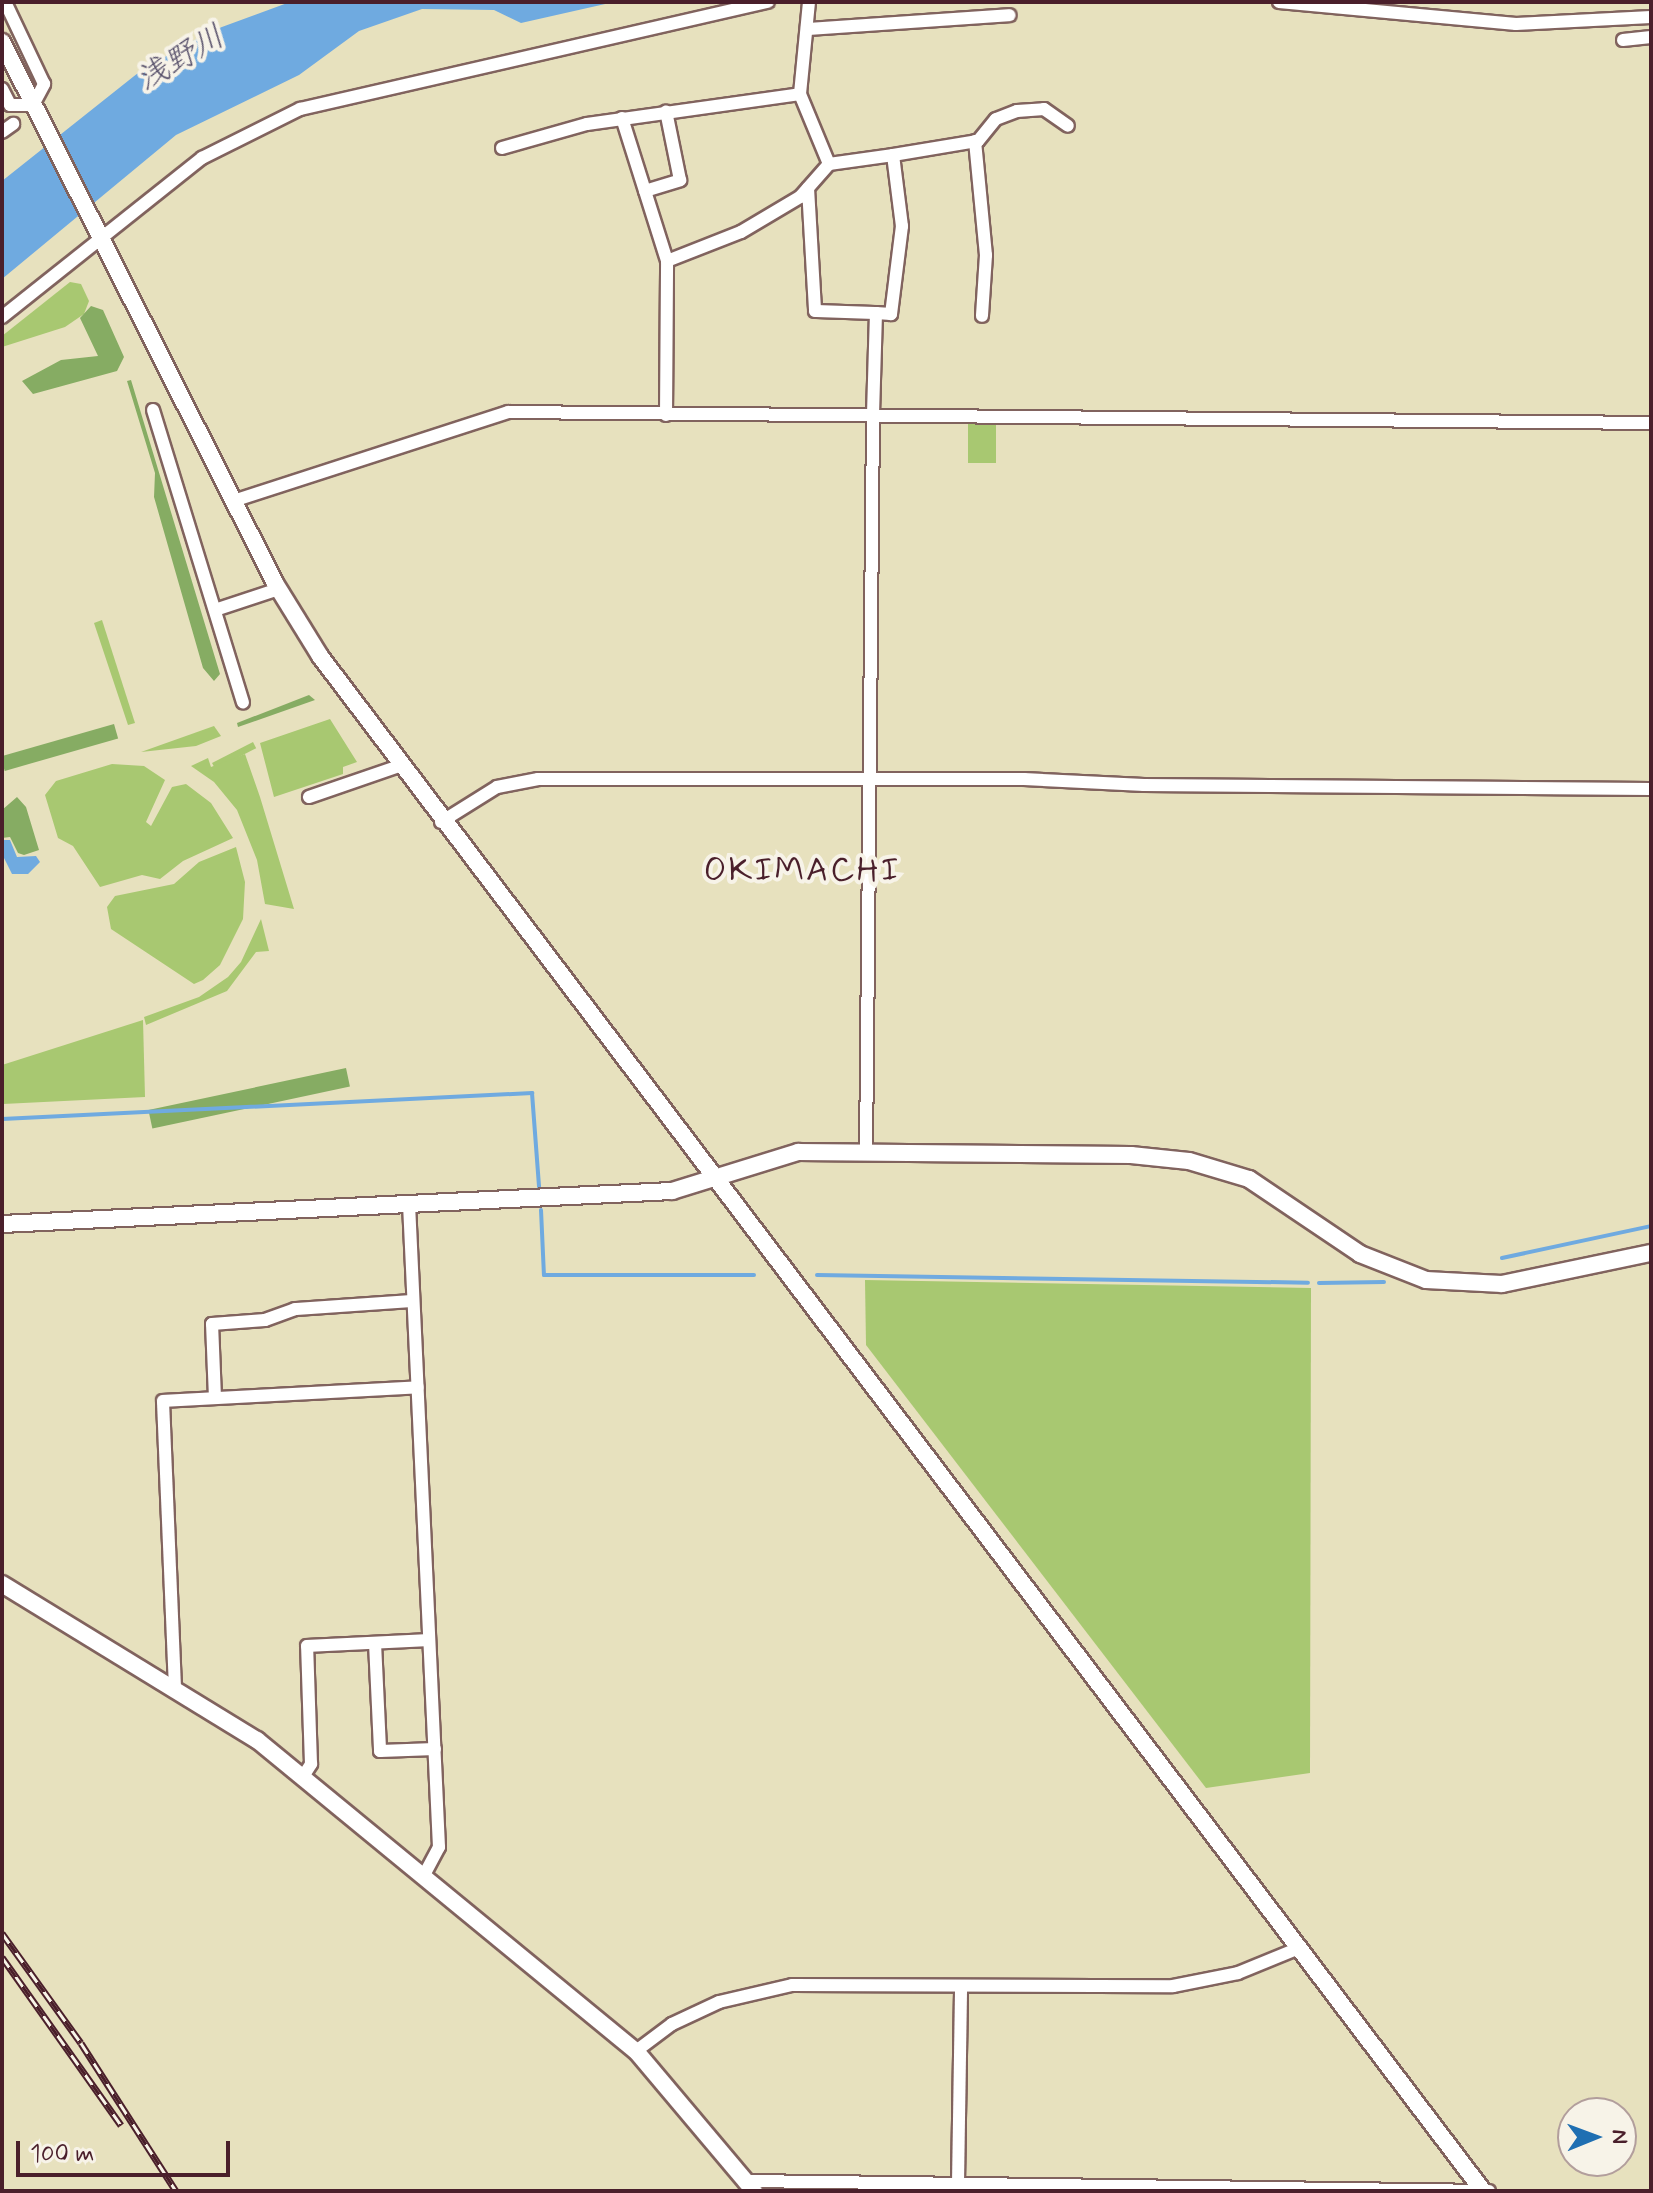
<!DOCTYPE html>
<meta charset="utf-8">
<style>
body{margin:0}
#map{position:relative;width:1653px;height:2193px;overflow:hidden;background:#e7e1be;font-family:Mynerve,"Klee One",sans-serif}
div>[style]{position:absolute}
.green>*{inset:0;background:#a8c871;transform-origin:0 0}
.forest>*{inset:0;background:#86ac63;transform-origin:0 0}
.water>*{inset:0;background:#6faae0}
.stream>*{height:4px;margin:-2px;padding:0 2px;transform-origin:2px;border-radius:2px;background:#6faae0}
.roads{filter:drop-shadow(2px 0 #81635e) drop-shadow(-2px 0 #81635e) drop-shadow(0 2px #81635e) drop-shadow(0 -2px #81635e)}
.minor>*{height:12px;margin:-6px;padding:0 6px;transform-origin:6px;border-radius:6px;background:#fff}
.tertiary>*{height:16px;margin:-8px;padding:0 8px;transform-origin:8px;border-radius:8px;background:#fff}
.rail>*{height:7px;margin-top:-3.5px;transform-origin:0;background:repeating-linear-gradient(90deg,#f7f3e8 0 12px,#4a1f2b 0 24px);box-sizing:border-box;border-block:2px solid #4a1f2b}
span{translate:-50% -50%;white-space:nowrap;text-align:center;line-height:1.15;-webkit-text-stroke:8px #f7f3e8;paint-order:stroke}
.water-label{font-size:32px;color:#57506a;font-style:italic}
.quarter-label{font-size:34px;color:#4a1f2b;letter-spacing:2px}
.frame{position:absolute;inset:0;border:4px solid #4a1f2b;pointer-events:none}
.north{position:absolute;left:1557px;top:2097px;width:80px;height:80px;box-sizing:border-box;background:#f7f3e8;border:2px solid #b29e9c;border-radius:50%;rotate:89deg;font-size:22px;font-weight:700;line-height:32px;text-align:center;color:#4a1f2b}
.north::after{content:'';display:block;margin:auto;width:28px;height:36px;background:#1f6fb2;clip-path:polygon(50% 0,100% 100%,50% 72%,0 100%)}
.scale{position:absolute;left:16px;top:2141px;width:214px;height:36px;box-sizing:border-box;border:4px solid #4a1f2b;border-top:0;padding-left:10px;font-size:24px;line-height:28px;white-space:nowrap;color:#4a1f2b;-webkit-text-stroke:6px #f7f3e8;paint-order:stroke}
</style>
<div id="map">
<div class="green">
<i style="clip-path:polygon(70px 282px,81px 284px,89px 301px,84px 314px,65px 327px,2px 347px,2px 336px)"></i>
<i style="left:968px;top:423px;width:28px;height:40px"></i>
<i style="clip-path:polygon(102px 620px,135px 723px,128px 725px,94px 623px)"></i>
<i style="clip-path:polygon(330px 719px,357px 762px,343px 767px,343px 774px,274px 797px,260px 743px)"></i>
<i style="clip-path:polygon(214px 726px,221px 736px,196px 746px,141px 752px)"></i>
<i style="left:253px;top:742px;width:7px;height:46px;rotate:63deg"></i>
<i style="clip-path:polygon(245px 754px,260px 797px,294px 909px,265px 904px,257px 860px,237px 810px,214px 782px,191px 766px,208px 758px,211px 767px)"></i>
<i style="clip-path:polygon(112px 764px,144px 766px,165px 780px,146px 822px,151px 826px,172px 787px,186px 784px,211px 803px,233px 838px,183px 861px,160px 879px,142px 875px,100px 887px,73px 846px,58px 838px,45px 795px,56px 781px)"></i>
<i style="clip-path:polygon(236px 847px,245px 882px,243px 919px,220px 965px,203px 980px,194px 984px,111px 929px,107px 907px,115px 896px,174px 884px,199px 862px)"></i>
<i style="clip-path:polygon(261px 919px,269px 951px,256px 952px,227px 991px,146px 1025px,144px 1017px,199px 997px,228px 977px,241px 962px)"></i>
<i style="clip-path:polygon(143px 1020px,145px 1097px,3px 1104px,2px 1065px)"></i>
<i style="clip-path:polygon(865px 1280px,1311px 1288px,1310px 1773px,1206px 1788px,866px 1345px)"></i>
</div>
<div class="forest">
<i style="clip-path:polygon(91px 306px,103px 310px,124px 357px,117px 371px,33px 394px,22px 381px,61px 360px,98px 356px,80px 318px)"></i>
<i style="clip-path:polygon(131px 380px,220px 674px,214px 681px,203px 668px,154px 497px,155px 473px,127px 381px)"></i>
<i style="clip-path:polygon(309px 695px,315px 700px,238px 727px,237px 723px)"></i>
<i style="left:114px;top:724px;width:15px;height:118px;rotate:74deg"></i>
<i style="clip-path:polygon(17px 797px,26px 807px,39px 850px,24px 855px,18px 853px,10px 837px,2px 838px,2px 810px)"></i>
<i style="left:346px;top:1068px;width:19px;height:202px;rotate:78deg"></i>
</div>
<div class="water">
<i style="clip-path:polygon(290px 2px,614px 2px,521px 23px,494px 10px,422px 9px,359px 31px,299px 75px,176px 135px,2px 279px,2px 181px,143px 69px,211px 31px)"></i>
<i style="clip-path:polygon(3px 840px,10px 840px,17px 857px,36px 856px,40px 862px,28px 874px,12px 874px,2px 854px)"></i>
</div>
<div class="stream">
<i style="left:2px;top:1119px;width:531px;rotate:-2.81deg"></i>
<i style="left:532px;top:1093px;width:94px;rotate:85.7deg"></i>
<i style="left:541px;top:1210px;width:65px;rotate:87.4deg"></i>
<i style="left:544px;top:1275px;width:210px"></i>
<i style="left:1502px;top:1258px;width:152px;rotate:-12.1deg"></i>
<i style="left:817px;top:1275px;width:491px;rotate:0.9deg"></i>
<i style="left:1319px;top:1283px;width:65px;rotate:-0.9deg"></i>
</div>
<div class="roads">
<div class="minor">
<i style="left:809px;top:2px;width:92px;rotate:95.6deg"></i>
<i style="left:800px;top:94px;width:76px;rotate:67.5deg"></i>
<i style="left:1279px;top:2px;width:238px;rotate:5.3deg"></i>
<i style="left:1516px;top:24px;width:135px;rotate:-3deg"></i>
<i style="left:807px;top:29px;width:203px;rotate:-3.9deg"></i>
<i style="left:1623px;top:40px;width:28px;rotate:-6deg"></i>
<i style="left:2px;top:89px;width:18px;rotate:63deg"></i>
<i style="left:10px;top:105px;width:23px"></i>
<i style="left:33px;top:105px;width:24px;rotate:-62deg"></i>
<i style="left:44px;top:84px;width:91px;rotate:-115.4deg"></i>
<i style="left:622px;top:118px;width:150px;rotate:72.5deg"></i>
<i style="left:2px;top:132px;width:14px;rotate:-36deg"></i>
<i style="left:975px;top:141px;width:115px;rotate:84.5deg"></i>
<i style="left:986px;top:255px;width:61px;rotate:93.8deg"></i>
<i style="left:502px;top:148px;width:88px;rotate:-15.8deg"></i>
<i style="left:587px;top:124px;width:215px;rotate:-8deg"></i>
<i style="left:893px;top:155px;width:86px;rotate:-9.4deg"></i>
<i style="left:978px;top:141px;width:28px;rotate:-51deg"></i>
<i style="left:996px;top:119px;width:22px;rotate:-21deg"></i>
<i style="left:1017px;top:111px;width:27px;rotate:-4deg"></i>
<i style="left:1044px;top:109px;width:29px;rotate:35deg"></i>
<i style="left:808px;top:188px;width:123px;rotate:86.7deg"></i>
<i style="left:815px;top:311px;width:61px;rotate:1.9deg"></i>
<i style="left:645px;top:191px;width:37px;rotate:-17deg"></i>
<i style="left:680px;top:180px;width:70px;rotate:-101.5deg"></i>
<i style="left:2px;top:317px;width:256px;rotate:-38.5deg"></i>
<i style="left:202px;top:158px;width:110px;rotate:-26.6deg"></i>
<i style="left:300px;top:109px;width:480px;rotate:-12.9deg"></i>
<i style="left:153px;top:410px;width:306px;rotate:72.9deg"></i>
<i style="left:666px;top:415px;width:154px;rotate:-89.6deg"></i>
<i style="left:667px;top:261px;width:79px;rotate:-21.4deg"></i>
<i style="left:741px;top:232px;width:69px;rotate:-30.7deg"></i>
<i style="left:800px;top:197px;width:44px;rotate:-48.7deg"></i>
<i style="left:829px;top:164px;width:65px;rotate:-8deg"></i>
<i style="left:893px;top:155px;width:72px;rotate:82.8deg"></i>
<i style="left:902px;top:226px;width:89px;rotate:97.1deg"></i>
<i style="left:891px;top:314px;width:15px;rotate:-176deg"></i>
<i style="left:876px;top:313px;width:102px;rotate:91.7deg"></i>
<i style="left:873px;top:415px;width:737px;rotate:90.54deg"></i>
<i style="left:233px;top:501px;width:289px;rotate:-17.9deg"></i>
<i style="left:508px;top:412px;width:1143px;rotate:0.55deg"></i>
<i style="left:215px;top:610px;width:67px;rotate:-18.2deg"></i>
<i style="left:309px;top:797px;width:95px;rotate:-19deg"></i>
<i style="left:441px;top:822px;width:66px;rotate:-32deg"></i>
<i style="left:497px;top:787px;width:42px;rotate:-11deg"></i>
<i style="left:538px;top:779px;width:486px"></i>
<i style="left:1024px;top:779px;width:120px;rotate:2.9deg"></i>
<i style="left:1144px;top:785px;width:507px;rotate:0.45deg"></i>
<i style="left:409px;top:1204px;width:644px;rotate:87.33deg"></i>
<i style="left:439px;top:1847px;width:34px;rotate:118deg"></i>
<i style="left:215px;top:1398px;width:74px;rotate:-92.3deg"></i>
<i style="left:212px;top:1324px;width:53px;rotate:-4.3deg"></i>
<i style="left:265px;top:1320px;width:32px;rotate:-20deg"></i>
<i style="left:295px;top:1309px;width:118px;rotate:-3.9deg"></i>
<i style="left:375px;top:1643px;width:108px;rotate:87.3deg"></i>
<i style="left:380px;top:1751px;width:55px;rotate:-2.1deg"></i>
<i style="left:175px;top:1688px;width:287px;rotate:-92.4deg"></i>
<i style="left:163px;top:1401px;width:255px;rotate:-3.1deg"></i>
<i style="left:302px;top:1778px;width:17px;rotate:-57deg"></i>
<i style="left:311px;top:1764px;width:118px;rotate:-91.9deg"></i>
<i style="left:307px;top:1646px;width:122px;rotate:-2.8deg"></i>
<i style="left:636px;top:2051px;width:45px;rotate:-36.9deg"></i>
<i style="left:672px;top:2024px;width:52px;rotate:-25.1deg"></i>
<i style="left:719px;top:2002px;width:75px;rotate:-13.1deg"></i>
<i style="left:792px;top:1985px;width:381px;rotate:0.2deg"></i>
<i style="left:1173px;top:1986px;width:66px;rotate:-11.3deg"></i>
<i style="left:1238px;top:1973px;width:66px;rotate:-22.3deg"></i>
<i style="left:746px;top:2181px;width:743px;rotate:0.77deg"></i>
<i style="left:958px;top:2183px;width:197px;rotate:-89.1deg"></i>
</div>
<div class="tertiary">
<i style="left:2px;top:42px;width:606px;rotate:63.22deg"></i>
<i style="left:275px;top:583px;width:86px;rotate:58.3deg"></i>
<i style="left:320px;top:656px;width:1926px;rotate:52.85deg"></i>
<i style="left:2px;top:1224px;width:671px;rotate:-2.82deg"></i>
<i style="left:672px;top:1191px;width:132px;rotate:-17.2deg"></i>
<i style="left:798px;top:1152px;width:333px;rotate:0.5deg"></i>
<i style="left:1131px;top:1155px;width:58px;rotate:5.9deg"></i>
<i style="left:1189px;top:1161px;width:63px;rotate:16.7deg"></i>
<i style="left:1249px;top:1179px;width:134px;rotate:34deg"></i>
<i style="left:1360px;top:1254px;width:71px;rotate:21.5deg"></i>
<i style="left:1426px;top:1280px;width:76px;rotate:3deg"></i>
<i style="left:1502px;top:1284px;width:152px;rotate:-11.8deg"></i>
<i style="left:2px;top:1584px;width:299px;rotate:31.5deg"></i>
<i style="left:257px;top:1740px;width:490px;rotate:39.4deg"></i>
<i style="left:636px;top:2051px;width:183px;rotate:49.9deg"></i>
</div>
</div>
<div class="rail">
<i style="left:2px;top:1933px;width:135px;rotate:54.3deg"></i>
<i style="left:81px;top:2043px;width:176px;rotate:57.3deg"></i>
<i style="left:2px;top:1957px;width:206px;rotate:54.7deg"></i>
</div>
<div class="water-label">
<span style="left:181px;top:59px;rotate:-31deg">浅野川</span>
</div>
<div class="quarter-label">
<span style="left:802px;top:871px">OKIMACHI</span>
</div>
<div class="frame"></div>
<div class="north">N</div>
<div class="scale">100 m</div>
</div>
